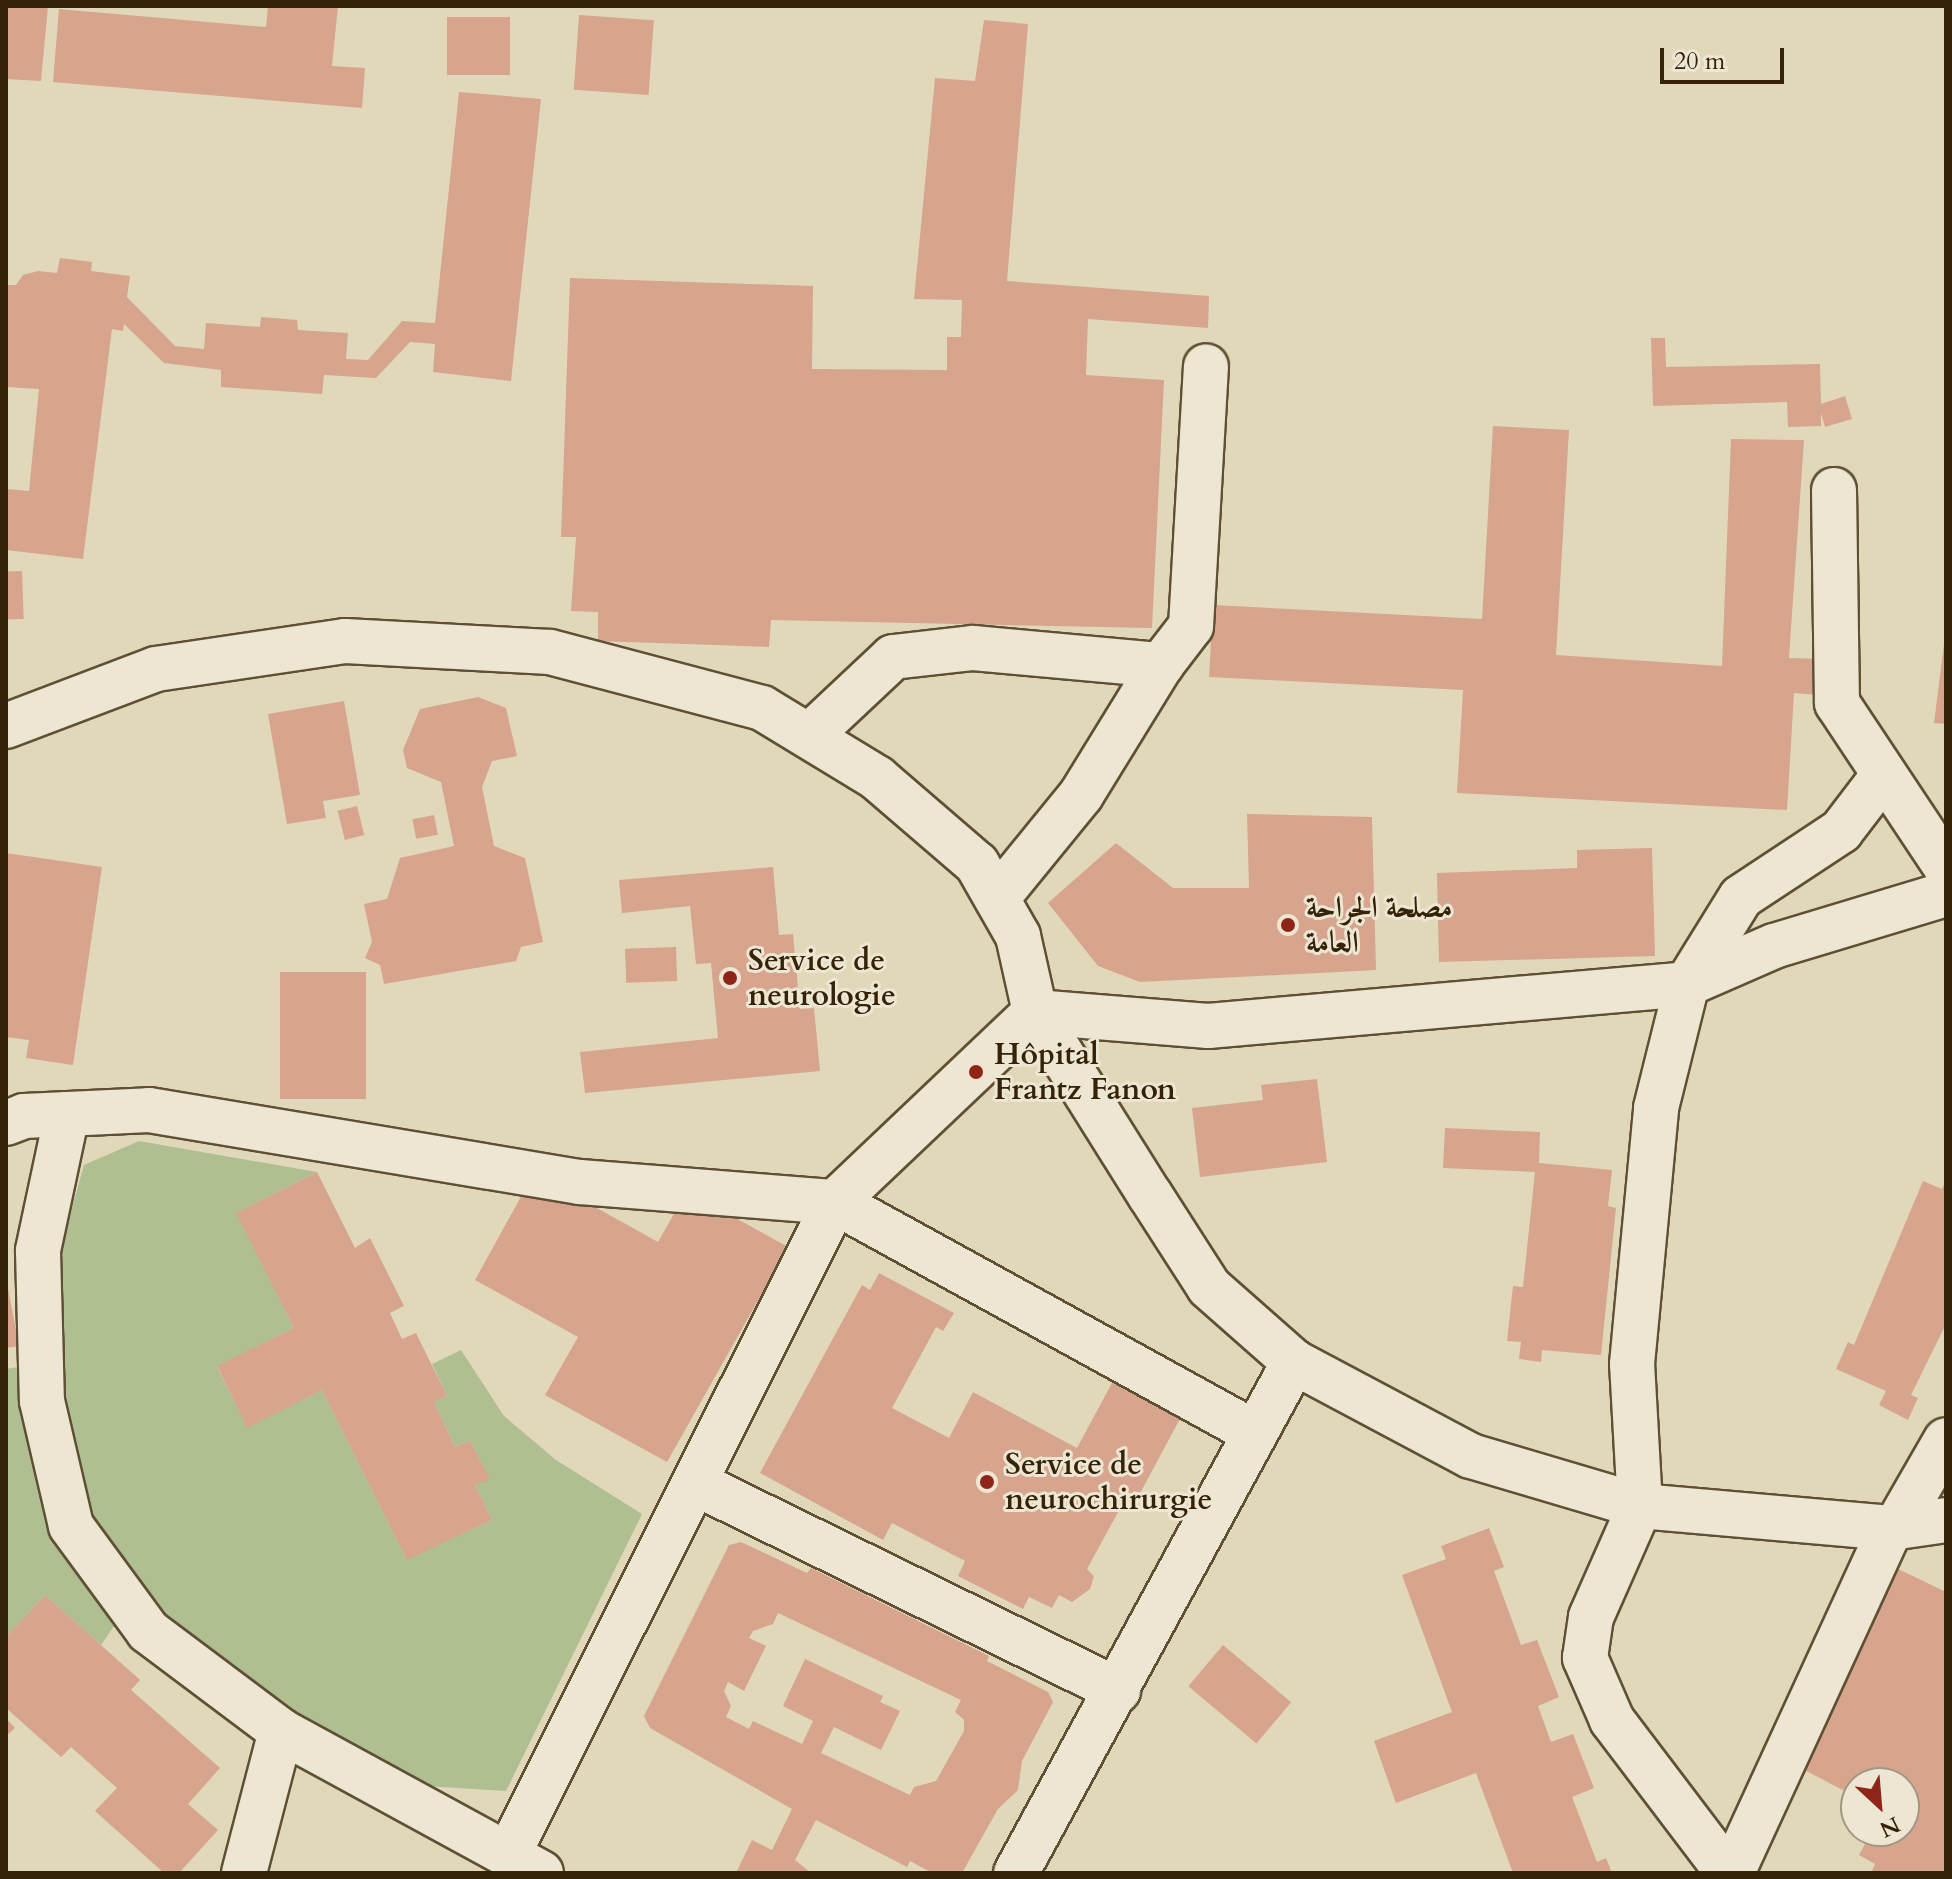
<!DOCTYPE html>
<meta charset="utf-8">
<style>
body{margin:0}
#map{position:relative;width:1952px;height:1879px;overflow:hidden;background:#e1d8ba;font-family:Cardo,Amiri,serif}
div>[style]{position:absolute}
.green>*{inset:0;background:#b0bf92}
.building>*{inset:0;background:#d7a48e;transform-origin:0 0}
.roads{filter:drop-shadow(2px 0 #5f5034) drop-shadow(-2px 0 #5f5034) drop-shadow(0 2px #5f5034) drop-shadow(0 -2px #5f5034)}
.minor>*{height:44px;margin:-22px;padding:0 22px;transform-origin:22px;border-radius:22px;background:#ece6d2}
.dots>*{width:22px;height:22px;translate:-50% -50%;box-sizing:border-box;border:4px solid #ece6d2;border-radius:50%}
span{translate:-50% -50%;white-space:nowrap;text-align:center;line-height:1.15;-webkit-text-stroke:6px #ece6d2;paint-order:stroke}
.poi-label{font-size:30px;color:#342308;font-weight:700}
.left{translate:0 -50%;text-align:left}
.frame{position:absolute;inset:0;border:8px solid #342308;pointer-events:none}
.north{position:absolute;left:1840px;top:1767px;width:80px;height:80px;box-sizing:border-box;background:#ece6d2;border:2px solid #a29881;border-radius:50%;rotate:154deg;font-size:22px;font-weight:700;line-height:32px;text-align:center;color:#342308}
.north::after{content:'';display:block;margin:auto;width:28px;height:36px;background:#8f2418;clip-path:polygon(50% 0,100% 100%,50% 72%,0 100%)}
.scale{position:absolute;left:1660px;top:48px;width:124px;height:36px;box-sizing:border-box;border:4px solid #342308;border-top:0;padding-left:10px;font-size:24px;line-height:28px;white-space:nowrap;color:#342308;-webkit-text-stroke:6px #ece6d2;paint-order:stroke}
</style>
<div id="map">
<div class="green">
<i style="clip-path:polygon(139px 1141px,317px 1172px,237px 1213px,294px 1328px,217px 1367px,247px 1427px,322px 1390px,407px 1559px,492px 1520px,475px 1485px,489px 1478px,470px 1441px,455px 1447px,434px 1402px,447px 1396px,432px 1364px,461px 1350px,504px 1416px,556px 1460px,642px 1514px,506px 1791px,376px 1783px,128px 1606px,101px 1645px,45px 1595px,6px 1637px,6px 1369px,59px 1360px,55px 1269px,84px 1165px)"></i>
</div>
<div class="building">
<i style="clip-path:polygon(6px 6px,48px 6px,41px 81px,6px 79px)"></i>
<i style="clip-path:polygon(268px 6px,338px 6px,332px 66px,365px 68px,362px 108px,53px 82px,59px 9px,266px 27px)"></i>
<i style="left:579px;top:15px;width:75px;height:75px;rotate:4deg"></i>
<i style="left:447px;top:17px;width:63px;height:58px"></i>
<i style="clip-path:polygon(984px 20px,1028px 24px,1007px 281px,1209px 296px,1208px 328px,1088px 319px,1086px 375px,1164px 380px,1152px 628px,771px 620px,769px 647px,598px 641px,598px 612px,571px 611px,576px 537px,561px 537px,570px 278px,813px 286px,812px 369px,947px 370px,947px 337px,961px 337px,962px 300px,914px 299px,935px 78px,975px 81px)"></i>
<i style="clip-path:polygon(459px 92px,541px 99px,511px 381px,433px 372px,435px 344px,410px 342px,376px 378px,324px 375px,322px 394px,221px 387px,221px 370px,164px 363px,124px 324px,123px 331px,112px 329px,83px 559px,6px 550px,6px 489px,29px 491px,39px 389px,6px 387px,6px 285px,16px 285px,23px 275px,38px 271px,57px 273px,60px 258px,92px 262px,91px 271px,130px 276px,127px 297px,175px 346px,204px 349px,206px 323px,260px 327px,261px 317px,297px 320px,298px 330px,348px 333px,346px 359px,368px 360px,402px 321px,435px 323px)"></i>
<i style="clip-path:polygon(1651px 338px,1665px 338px,1666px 367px,1820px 364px,1821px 404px,1845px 396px,1852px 419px,1825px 427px,1821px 413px,1821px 426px,1788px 427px,1787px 402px,1653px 406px)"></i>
<i style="clip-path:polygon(1493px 426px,1569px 430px,1556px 655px,1722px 666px,1731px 439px,1804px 440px,1789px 658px,1821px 659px,1818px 695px,1794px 693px,1787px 810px,1457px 793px,1463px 690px,1209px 677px,1213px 605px,1482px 619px)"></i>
<i style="left:22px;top:571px;width:48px;height:16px;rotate:88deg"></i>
<i style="clip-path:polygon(1944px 644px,1946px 644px,1946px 724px,1934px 723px)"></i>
<i style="clip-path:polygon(478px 697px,506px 708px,517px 756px,492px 761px,482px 787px,494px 846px,525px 858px,543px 942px,521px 947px,516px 961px,384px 984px,380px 965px,365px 958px,372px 942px,364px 904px,387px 899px,400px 858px,454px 846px,441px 782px,407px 768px,403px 750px,420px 709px)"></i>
<i style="clip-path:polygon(344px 701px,360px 795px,323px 801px,326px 818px,287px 824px,268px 714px)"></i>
<i style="left:357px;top:806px;width:30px;height:20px;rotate:76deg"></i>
<i style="clip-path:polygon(1247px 814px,1372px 817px,1376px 970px,1140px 982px,1098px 966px,1048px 903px,1116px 843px,1173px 888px,1249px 888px)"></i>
<i style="left:434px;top:815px;width:20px;height:22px;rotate:79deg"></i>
<i style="clip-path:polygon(1652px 848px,1655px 956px,1439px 962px,1437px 873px,1577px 868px,1577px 850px)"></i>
<i style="clip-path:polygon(6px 853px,102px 867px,73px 1065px,26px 1058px,29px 1040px,6px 1037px)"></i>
<i style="clip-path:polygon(773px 867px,779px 935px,793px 934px,800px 1009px,814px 1008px,820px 1071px,585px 1093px,580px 1052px,718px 1038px,711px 963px,696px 964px,690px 906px,622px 913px,619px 880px)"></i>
<i style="left:676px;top:947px;width:34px;height:51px;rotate:88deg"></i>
<i style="left:280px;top:972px;width:86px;height:127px"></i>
<i style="clip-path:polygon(1317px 1079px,1327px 1162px,1200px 1177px,1192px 1108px,1263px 1100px,1261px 1085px)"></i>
<i style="clip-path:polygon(1445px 1128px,1540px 1132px,1539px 1163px,1612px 1170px,1608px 1206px,1616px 1208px,1601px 1355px,1542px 1350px,1541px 1362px,1519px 1359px,1521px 1342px,1507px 1341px,1513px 1286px,1523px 1287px,1535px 1172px,1443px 1168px)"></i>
<i style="clip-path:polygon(317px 1172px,355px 1248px,370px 1238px,404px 1306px,390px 1313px,402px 1339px,416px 1333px,447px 1396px,434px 1402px,455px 1447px,470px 1441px,490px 1479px,475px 1485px,492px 1520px,407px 1560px,322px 1390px,247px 1428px,217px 1366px,294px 1328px,236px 1213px)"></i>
<i style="clip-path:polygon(534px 1173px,658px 1242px,687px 1191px,788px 1247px,667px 1462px,545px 1395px,578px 1337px,475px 1280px)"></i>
<i style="clip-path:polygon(1946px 1180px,1946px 1324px,1911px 1395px,1918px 1398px,1908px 1420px,1879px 1405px,1886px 1391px,1836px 1369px,1848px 1342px,1854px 1345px,1923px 1181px,1942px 1189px)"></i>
<i style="clip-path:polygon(879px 1273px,954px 1313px,943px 1331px,936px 1327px,892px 1408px,949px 1438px,973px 1392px,1077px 1448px,1113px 1381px,1181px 1417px,1138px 1497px,1129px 1492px,1087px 1569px,1094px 1576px,1090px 1589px,1072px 1602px,1059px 1595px,1052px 1608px,1029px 1597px,1023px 1609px,958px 1576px,965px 1561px,892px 1523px,883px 1540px,760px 1473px,862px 1285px,870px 1290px)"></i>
<i style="clip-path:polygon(6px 1278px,19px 1346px,6px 1348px)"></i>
<i style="clip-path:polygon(1489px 1528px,1504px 1567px,1494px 1571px,1521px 1645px,1537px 1640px,1559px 1697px,1538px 1706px,1551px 1742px,1573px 1734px,1594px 1788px,1572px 1797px,1597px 1862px,1606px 1858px,1612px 1873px,1513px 1873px,1476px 1773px,1396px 1803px,1374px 1741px,1452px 1712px,1402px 1575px,1446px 1559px,1441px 1546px)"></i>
<i style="clip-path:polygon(evenodd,741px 1542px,807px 1573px,811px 1568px,989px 1656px,987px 1661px,1048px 1692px,1053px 1702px,1022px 1761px,1018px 1790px,998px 1809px,962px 1873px,932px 1873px,910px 1861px,907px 1867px,816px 1820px,795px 1860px,811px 1873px,736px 1873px,752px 1840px,772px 1850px,792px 1809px,650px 1728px,644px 1716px,729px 1545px,741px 1542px,778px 1613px,961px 1700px,955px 1712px,964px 1720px,964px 1731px,936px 1781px,914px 1787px,910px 1795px,821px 1753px,834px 1727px,881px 1750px,900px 1711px,880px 1702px,883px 1696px,805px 1659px,783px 1706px,813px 1721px,802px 1744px,753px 1721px,749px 1729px,726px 1717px,731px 1706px,724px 1691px,728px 1682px,744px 1691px,766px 1646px,749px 1638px,753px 1631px,773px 1624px,778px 1613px)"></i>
<i style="clip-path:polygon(1896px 1568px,1946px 1592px,1946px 1873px,1871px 1873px,1875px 1864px,1859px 1855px,1872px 1831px,1904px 1831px,1904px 1783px,1856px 1783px,1856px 1797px,1795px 1765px)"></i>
<i style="clip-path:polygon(45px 1595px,140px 1680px,131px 1690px,220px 1768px,188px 1804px,218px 1830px,179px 1873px,164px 1873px,95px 1811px,117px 1788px,71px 1747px,61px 1757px,6px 1708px,6px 1637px)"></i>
<i style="left:1223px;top:1645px;width:89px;height:54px;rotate:40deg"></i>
<i style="clip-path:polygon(6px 1718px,15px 1728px,6px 1736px)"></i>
</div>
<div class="roads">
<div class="minor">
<i style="left:1834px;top:490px;width:213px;rotate:89.2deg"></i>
<i style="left:1837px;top:703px;width:197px;rotate:56.4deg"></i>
<i style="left:6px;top:726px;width:160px;rotate:-20.8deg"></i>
<i style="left:156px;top:669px;width:191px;rotate:-8.4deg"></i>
<i style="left:345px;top:641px;width:205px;rotate:3.1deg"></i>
<i style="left:550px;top:652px;width:219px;rotate:14.8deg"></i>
<i style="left:762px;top:708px;width:135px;rotate:31.3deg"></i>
<i style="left:877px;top:778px;width:132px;rotate:40.7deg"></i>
<i style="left:977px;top:864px;width:83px;rotate:60.3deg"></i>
<i style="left:1018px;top:936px;width:78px;rotate:77.4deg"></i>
<i style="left:1035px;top:1012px;width:216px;rotate:57.9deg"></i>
<i style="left:1150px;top:1195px;width:109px;rotate:57.3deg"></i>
<i style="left:1209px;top:1287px;width:113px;rotate:41.4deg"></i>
<i style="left:1294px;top:1362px;width:200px;rotate:28deg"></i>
<i style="left:1471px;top:1456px;width:176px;rotate:16.5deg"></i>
<i style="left:1640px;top:1506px;width:252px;rotate:5deg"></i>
<i style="left:1891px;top:1528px;width:56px;rotate:-8.3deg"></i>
<i style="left:809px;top:736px;width:115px;rotate:-43.2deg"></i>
<i style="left:893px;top:657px;width:81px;rotate:-6.4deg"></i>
<i style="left:973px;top:648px;width:189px;rotate:5.2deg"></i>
<i style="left:997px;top:898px;width:133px;rotate:-50.8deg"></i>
<i style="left:1081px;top:795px;width:153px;rotate:-58.4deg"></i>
<i style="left:1161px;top:665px;width:49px;rotate:-52.4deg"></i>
<i style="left:1191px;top:626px;width:260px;rotate:-86.7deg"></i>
<i style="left:67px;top:1114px;width:140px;rotate:102deg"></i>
<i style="left:38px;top:1251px;width:150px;rotate:88.5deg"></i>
<i style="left:42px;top:1401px;width:128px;rotate:76.9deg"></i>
<i style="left:71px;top:1526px;width:130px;rotate:53.7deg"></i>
<i style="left:148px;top:1631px;width:166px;rotate:36.9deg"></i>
<i style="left:281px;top:1731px;width:296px;rotate:28.6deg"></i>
<i style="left:6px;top:1123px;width:19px;rotate:-21deg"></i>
<i style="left:24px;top:1116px;width:125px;rotate:-2.7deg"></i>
<i style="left:149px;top:1110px;width:437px;rotate:9.5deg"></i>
<i style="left:580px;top:1182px;width:256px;rotate:4.5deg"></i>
<i style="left:835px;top:1202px;width:479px;rotate:28.8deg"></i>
<i style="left:697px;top:1484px;width:469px;rotate:26.1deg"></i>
<i style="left:1896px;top:1527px;width:100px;rotate:-60.1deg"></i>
<i style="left:508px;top:1855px;width:730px;rotate:-63.4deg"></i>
<i style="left:835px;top:1202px;width:276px;rotate:-43.5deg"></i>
<i style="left:1035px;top:1012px;width:174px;rotate:4.6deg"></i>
<i style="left:1208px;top:1026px;width:481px;rotate:-5deg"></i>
<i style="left:1687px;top:984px;width:95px;rotate:-23.6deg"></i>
<i style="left:1774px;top:946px;width:180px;rotate:-16.8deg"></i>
<i style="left:244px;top:1873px;width:147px;rotate:-75.4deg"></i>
<i style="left:1016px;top:1873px;width:582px;rotate:-61.45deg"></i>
<i style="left:1728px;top:1873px;width:192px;rotate:-127.2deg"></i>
<i style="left:1612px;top:1720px;width:68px;rotate:-113.5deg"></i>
<i style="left:1585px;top:1658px;width:41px;rotate:-81.7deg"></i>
<i style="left:1591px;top:1617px;width:121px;rotate:-66.2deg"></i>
<i style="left:1640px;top:1506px;width:142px;rotate:-93.2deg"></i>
<i style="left:1632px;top:1364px;width:257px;rotate:-84.6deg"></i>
<i style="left:1656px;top:1108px;width:128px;rotate:-76deg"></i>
<i style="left:1687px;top:984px;width:102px;rotate:-58.2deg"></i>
<i style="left:1741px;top:897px;width:120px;rotate:-33.4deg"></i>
<i style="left:1841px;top:831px;width:69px;rotate:-52.6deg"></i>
<i style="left:1732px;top:1873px;width:380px;rotate:-65.3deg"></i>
</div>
</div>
<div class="dots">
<i style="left:1288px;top:925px;background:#8f2418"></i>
<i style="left:730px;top:978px;background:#8f2418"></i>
<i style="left:976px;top:1072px;background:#8f2418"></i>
<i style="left:987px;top:1482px;background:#8f2418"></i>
</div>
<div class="poi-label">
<span class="left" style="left:1306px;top:925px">مصلحة الجراحة<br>العامة</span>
<span class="left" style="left:748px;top:978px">Service de<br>neurologie</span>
<span class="left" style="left:994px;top:1072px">Hôpital<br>Frantz Fanon</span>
<span class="left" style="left:1005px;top:1482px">Service de<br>neurochirurgie</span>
</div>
<div class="frame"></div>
<div class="north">N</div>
<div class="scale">20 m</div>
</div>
